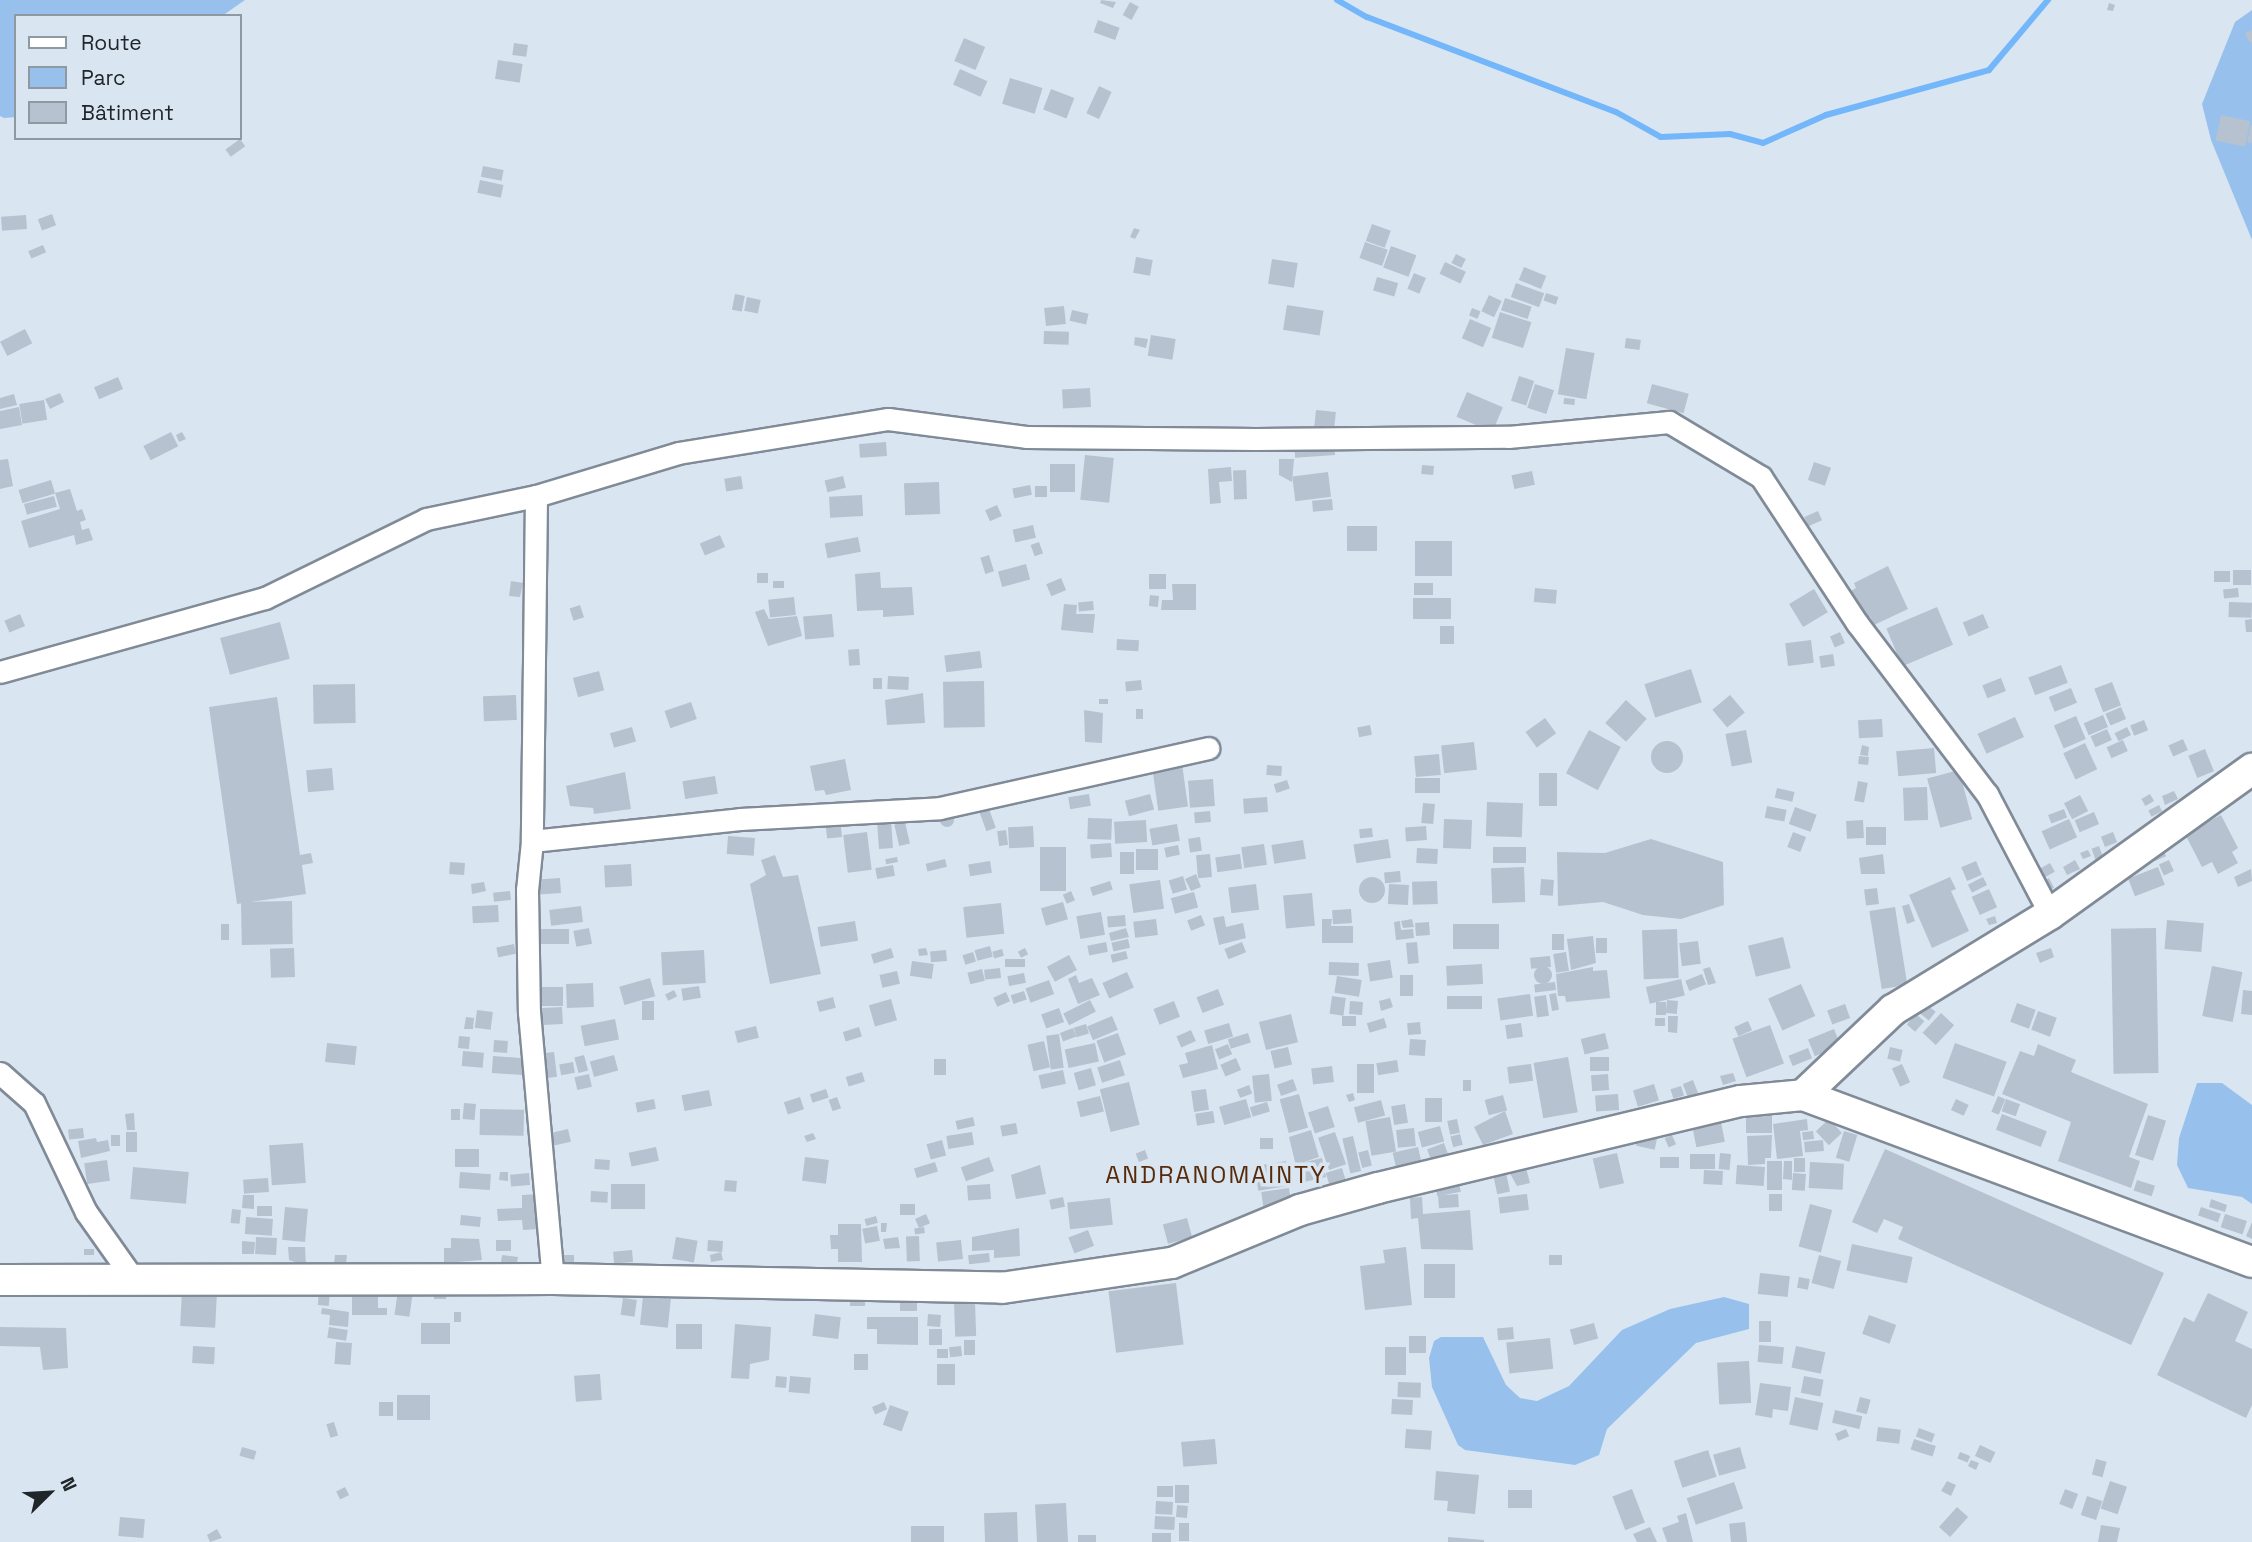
<!DOCTYPE html>
<meta charset="utf-8">
<style>
body{margin:0}
#map{position:relative;width:2252px;height:1542px;overflow:hidden;background:#d9e6f2;font-family:"Space Grotesk",sans-serif}
div>[style]{position:absolute}
.green>*{inset:0;background:#97c1ec}
.stream>*{height:6px;margin:-3px;padding:0 3px;transform-origin:3px;border-radius:3px;background:#73b6f9}
.building>*{inset:0;background:#b6c2cf;transform-origin:0 0}
.round{border-radius:50%}
.roads{filter:drop-shadow(2px 0 #808b97) drop-shadow(-2px 0 #808b97) drop-shadow(0 2px #808b97) drop-shadow(0 -2px #808b97)}
.street>*{height:21px;margin:-10.5px;padding:0 10.5px;transform-origin:10.5px;border-radius:10.5px;background:#fff}
.secondary>*{height:30px;margin:-15px;padding:0 15px;transform-origin:15px;border-radius:15px;background:#fff}
span{translate:-50% -50%;white-space:nowrap;text-align:center;line-height:1.15;-webkit-text-stroke:7px #d9e6f2;paint-order:stroke}
.neighbourhood-label{font-size:24px;color:#582a0a;letter-spacing:2px}
.legend{position:absolute;left:14px;top:14px;width:228px;height:126px;box-sizing:border-box;background:#d9e6f2;border:2px solid #8f99a2;margin:0;padding:9px 12px;list-style:none;font-size:21px;color:#202529}
.legend li{display:flex;align-items:center;gap:14px;height:35px}
.legend b{width:35px;border:2px solid #8f99a2}
.north{position:absolute;left:14px;top:1458px;width:70px;height:70px;-webkit-text-stroke:5px #d9e6f2;paint-order:stroke;rotate:66deg;font-size:19px;font-weight:700;line-height:28px;text-align:center;color:#202529}
.north::after{content:'';display:block;margin:auto;width:24px;height:32px;background:#202529;clip-path:polygon(50% 0,100% 100%,50% 72%,0 100%)}
</style>
<div id="map">
<div class="green">
<i style="clip-path:polygon(0 0,245px 0,222px 16px,16px 16px,16px 117px,4px 118px,0 116px)"></i>
<i style="clip-path:polygon(2252px 10px,2252px 240px,2211px 140px,2202px 104px,2235px 22px)"></i>
<i style="clip-path:polygon(2197px 1083px,2222px 1083px,2252px 1105px,2252px 1204px,2242px 1197px,2188px 1188px,2177px 1165px,2179px 1138px)"></i>
<i style="clip-path:polygon(1724px 1297px,1749px 1304px,1749px 1329px,1696px 1343px,1607px 1429px,1599px 1455px,1575px 1465px,1465px 1450px,1458px 1445px,1432px 1387px,1429px 1358px,1434px 1341px,1441px 1337px,1483px 1337px,1506px 1385px,1520px 1398px,1537px 1401px,1569px 1386px,1622px 1330px,1670px 1309px)"></i>
</div>
<div class="stream">
<i style="left:1337px;top:0;width:34px;rotate:30deg"></i>
<i style="left:1367px;top:17px;width:267px;rotate:20.9deg"></i>
<i style="left:1616px;top:112px;width:51px;rotate:29.1deg"></i>
<i style="left:1661px;top:137px;width:69px;rotate:-2.5deg"></i>
<i style="left:1730px;top:134px;width:34px;rotate:15deg"></i>
<i style="left:1763px;top:143px;width:69px;rotate:-24deg"></i>
<i style="left:1826px;top:115px;width:169px;rotate:-15.4deg"></i>
<i style="left:1989px;top:70px;width:92px;rotate:-49.9deg"></i>
</div>
<div class="building">
<i style="clip-path:polygon(1101px 0,1116px 2px,1113px 8px,1100px 3px)"></i>
<i style="left:1130px;top:2px;width:10px;height:15px;rotate:29deg"></i>
<i style="clip-path:polygon(2109px 3px,2115px 5px,2113px 11px,2107px 10px)"></i>
<i style="left:1098px;top:20px;width:23px;height:13px;rotate:20deg"></i>
<i style="clip-path:polygon(2252px 30px,2252px 42px,2250px 43px,2245px 33px)"></i>
<i style="left:964px;top:38px;width:23px;height:25px;rotate:23deg"></i>
<i style="left:514px;top:43px;width:14px;height:12px;rotate:8deg"></i>
<i style="left:498px;top:60px;width:25px;height:19px;rotate:9deg"></i>
<i style="left:960px;top:69px;width:30px;height:17px;rotate:24deg"></i>
<i style="left:1010px;top:78px;width:34px;height:27px;rotate:17deg"></i>
<i style="left:1099px;top:86px;width:14px;height:30px;rotate:25deg"></i>
<i style="left:1051px;top:89px;width:25px;height:22px;rotate:21deg"></i>
<i style="left:2221px;top:115px;width:30px;height:26px;rotate:12deg"></i>
<i style="clip-path:polygon(2251px 125px,2252px 125px,2252px 143px,2247px 142px)"></i>
<i style="left:240px;top:139px;width:9px;height:18px;rotate:54deg"></i>
<i style="left:483px;top:166px;width:21px;height:11px;rotate:11deg"></i>
<i style="left:480px;top:180px;width:24px;height:13px;rotate:12deg"></i>
<i style="left:52px;top:214px;width:12px;height:15px;rotate:70deg"></i>
<i style="left:26px;top:215px;width:14px;height:25px;rotate:86deg"></i>
<i style="left:1372px;top:224px;width:20px;height:18px;rotate:20deg"></i>
<i style="clip-path:polygon(1134px 228px,1140px 230px,1135px 239px,1130px 237px)"></i>
<i style="left:1365px;top:242px;width:24px;height:17px;rotate:19deg"></i>
<i style="left:43px;top:245px;width:8px;height:16px;rotate:67deg"></i>
<i style="left:1391px;top:246px;width:27px;height:23px;rotate:20deg"></i>
<i style="left:1456px;top:254px;width:11px;height:10px;rotate:27deg"></i>
<i style="left:1136px;top:257px;width:17px;height:16px;rotate:10deg"></i>
<i style="left:1272px;top:259px;width:26px;height:25px;rotate:9deg"></i>
<i style="left:1445px;top:262px;width:23px;height:13px;rotate:25deg"></i>
<i style="left:1524px;top:267px;width:24px;height:14px;rotate:22deg"></i>
<i style="left:1414px;top:273px;width:13px;height:17px;rotate:23deg"></i>
<i style="left:1377px;top:277px;width:22px;height:14px;rotate:16deg"></i>
<i style="left:1516px;top:283px;width:30px;height:15px;rotate:20deg"></i>
<i style="left:1546px;top:293px;width:13px;height:8px;rotate:18deg"></i>
<i style="left:735px;top:294px;width:10px;height:16px;rotate:11deg"></i>
<i style="left:1489px;top:295px;width:14px;height:18px;rotate:25deg"></i>
<i style="left:747px;top:297px;width:14px;height:14px;rotate:12deg"></i>
<i style="left:1505px;top:298px;width:28px;height:13px;rotate:18deg"></i>
<i style="left:1287px;top:305px;width:37px;height:25px;rotate:9deg"></i>
<i style="left:1064px;top:306px;width:18px;height:20px;rotate:84deg"></i>
<i style="left:1472px;top:308px;width:9px;height:8px;rotate:21deg"></i>
<i style="left:1072px;top:310px;width:17px;height:11px;rotate:13deg"></i>
<i style="left:1500px;top:312px;width:33px;height:27px;rotate:18deg"></i>
<i style="left:1470px;top:319px;width:23px;height:21px;rotate:23deg"></i>
<i style="left:25px;top:329px;width:16px;height:28px;rotate:63deg"></i>
<i style="left:1044px;top:331px;width:25px;height:13px;rotate:2deg"></i>
<i style="left:1151px;top:335px;width:25px;height:21px;rotate:9deg"></i>
<i style="clip-path:polygon(1135px 337px,1148px 339px,1146px 348px,1134px 345px)"></i>
<i style="left:1626px;top:338px;width:15px;height:10px;rotate:8deg"></i>
<i style="left:1566px;top:348px;width:29px;height:47px;rotate:10deg"></i>
<i style="left:1519px;top:376px;width:16px;height:26px;rotate:18deg"></i>
<i style="left:118px;top:377px;width:13px;height:26px;rotate:67deg"></i>
<i style="left:1535px;top:384px;width:20px;height:25px;rotate:18deg"></i>
<i style="left:1652px;top:384px;width:38px;height:20px;rotate:15deg"></i>
<i style="left:1090px;top:388px;width:19px;height:28px;rotate:87deg"></i>
<i style="left:1467px;top:392px;width:39px;height:27px;rotate:23deg"></i>
<i style="clip-path:polygon(60px 393px,64px 402px,50px 409px,45px 399px)"></i>
<i style="clip-path:polygon(14px 394px,17px 405px,0 409px,0 398px)"></i>
<i style="left:1564px;top:398px;width:11px;height:6px;rotate:5deg"></i>
<i style="left:44px;top:400px;width:20px;height:25px;rotate:81deg"></i>
<i style="clip-path:polygon(19px 407px,22px 425px,0 429px,0 411px)"></i>
<i style="left:1316px;top:410px;width:20px;height:18px;rotate:6deg"></i>
<i style="left:171px;top:432px;width:16px;height:31px;rotate:63deg"></i>
<i style="clip-path:polygon(182px 432px,186px 439px,179px 442px,176px 435px)"></i>
<i style="left:1334px;top:440px;width:15px;height:40px;rotate:86deg"></i>
<i style="left:886px;top:442px;width:14px;height:27px;rotate:86deg"></i>
<i style="left:1085px;top:455px;width:29px;height:45px;rotate:6deg"></i>
<i style="clip-path:polygon(8px 459px,13px 486px,0 489px,0 460px)"></i>
<i style="clip-path:polygon(1279px 459px,1294px 459px,1292px 482px,1279px 475px)"></i>
<i style="left:1814px;top:462px;width:18px;height:19px;rotate:19deg"></i>
<i style="left:1050px;top:464px;width:25px;height:28px"></i>
<i style="left:1422px;top:465px;width:12px;height:9px;rotate:5deg"></i>
<i style="clip-path:polygon(1231px 467px,1232px 481px,1219px 482px,1221px 503px,1210px 504px,1208px 469px)"></i>
<i style="left:1246px;top:470px;width:29px;height:13px;rotate:88deg"></i>
<i style="left:1532px;top:471px;width:14px;height:21px;rotate:78deg"></i>
<i style="left:1328px;top:472px;width:25px;height:36px;rotate:83deg"></i>
<i style="left:741px;top:476px;width:13px;height:17px;rotate:81deg"></i>
<i style="left:843px;top:476px;width:12px;height:19px;rotate:76deg"></i>
<i style="left:51px;top:480px;width:14px;height:34px;rotate:73deg"></i>
<i style="left:939px;top:482px;width:32px;height:35px;rotate:88deg"></i>
<i style="left:1030px;top:485px;width:10px;height:18px;rotate:79deg"></i>
<i style="left:1035px;top:486px;width:12px;height:11px"></i>
<i style="clip-path:polygon(70px 489px,77px 511px,82px 509px,86px 520px,80px 522px,82px 530px,89px 528px,93px 540px,76px 545px,74px 535px,29px 548px,21px 521px,60px 509px,55px 493px)"></i>
<i style="left:862px;top:495px;width:21px;height:33px;rotate:87deg"></i>
<i style="left:54px;top:496px;width:11px;height:31px;rotate:75deg"></i>
<i style="left:1332px;top:499px;width:11px;height:20px;rotate:85deg"></i>
<i style="left:997px;top:505px;width:12px;height:13px;rotate:66deg"></i>
<i style="left:1818px;top:511px;width:10px;height:15px;rotate:66deg"></i>
<i style="left:1033px;top:525px;width:13px;height:21px;rotate:77deg"></i>
<i style="left:1347px;top:526px;width:30px;height:25px"></i>
<i style="left:720px;top:535px;width:13px;height:22px;rotate:67deg"></i>
<i style="left:858px;top:537px;width:15px;height:34px;rotate:79deg"></i>
<i style="left:1415px;top:541px;width:37px;height:35px"></i>
<i style="left:1039px;top:542px;width:12px;height:9px;rotate:70deg"></i>
<i style="left:989px;top:555px;width:17px;height:9px;rotate:73deg"></i>
<i style="left:1026px;top:564px;width:16px;height:29px;rotate:75deg"></i>
<i style="clip-path:polygon(1888px 566px,1908px 609px,1874px 625px,1870px 617px,1861px 622px,1847px 593px,1856px 588px,1854px 583px)"></i>
<i style="left:2233px;top:570px;width:18px;height:15px"></i>
<i style="left:2214px;top:571px;width:16px;height:11px"></i>
<i style="clip-path:polygon(880px 572px,881px 588px,912px 587px,914px 615px,883px 617px,883px 610px,857px 611px,855px 574px)"></i>
<i style="left:757px;top:573px;width:11px;height:10px"></i>
<i style="left:1149px;top:574px;width:17px;height:15px"></i>
<i style="left:1061px;top:578px;width:13px;height:16px;rotate:67deg"></i>
<i style="clip-path:polygon(511px 581px,523px 583px,520px 597px,509px 596px)"></i>
<i style="left:773px;top:581px;width:11px;height:7px"></i>
<i style="left:1414px;top:583px;width:19px;height:12px"></i>
<i style="clip-path:polygon(1172px 584px,1196px 584px,1196px 610px,1161px 610px,1162px 600px,1173px 600px)"></i>
<i style="left:1535px;top:588px;width:22px;height:14px;rotate:5deg"></i>
<i style="left:2238px;top:588px;width:9px;height:15px;rotate:84deg"></i>
<i style="left:1814px;top:589px;width:27px;height:29px;rotate:59deg"></i>
<i style="left:1150px;top:595px;width:9px;height:11px;rotate:6deg"></i>
<i style="left:794px;top:597px;width:18px;height:26px;rotate:84deg"></i>
<i style="left:1413px;top:598px;width:38px;height:21px"></i>
<i style="left:1093px;top:601px;width:9px;height:15px;rotate:84deg"></i>
<i style="left:2229px;top:602px;width:23px;height:15px;rotate:2deg"></i>
<i style="clip-path:polygon(1064px 604px,1077px 605px,1076px 614px,1095px 614px,1093px 633px,1061px 630px)"></i>
<i style="left:580px;top:605px;width:13px;height:11px;rotate:72deg"></i>
<i style="left:1937px;top:607px;width:41px;height:55px;rotate:67deg"></i>
<i style="clip-path:polygon(764px 609px,769px 619px,797px 616px,802px 636px,768px 646px,755px 612px)"></i>
<i style="left:20px;top:614px;width:13px;height:17px;rotate:67deg"></i>
<i style="left:832px;top:614px;width:23px;height:29px;rotate:85deg"></i>
<i style="left:1983px;top:614px;width:15px;height:22px;rotate:67deg"></i>
<i style="clip-path:polygon(2252px 619px,2252px 632px,2246px 632px,2245px 620px)"></i>
<i style="left:280px;top:622px;width:38px;height:62px;rotate:75deg"></i>
<i style="left:1440px;top:626px;width:14px;height:18px"></i>
<i style="left:1840px;top:632px;width:12px;height:11px;rotate:66deg"></i>
<i style="left:1117px;top:639px;width:22px;height:11px;rotate:3deg"></i>
<i style="left:1811px;top:640px;width:23px;height:26px;rotate:83deg"></i>
<i style="left:859px;top:649px;width:16px;height:11px;rotate:86deg"></i>
<i style="left:980px;top:651px;width:17px;height:36px;rotate:83deg"></i>
<i style="left:1833px;top:654px;width:12px;height:14px;rotate:81deg"></i>
<i style="left:2061px;top:665px;width:19px;height:35px;rotate:69deg"></i>
<i style="left:1691px;top:669px;width:35px;height:49px;rotate:72deg"></i>
<i style="left:599px;top:671px;width:20px;height:27px;rotate:75deg"></i>
<i style="left:888px;top:676px;width:21px;height:13px;rotate:3deg"></i>
<i style="left:873px;top:678px;width:9px;height:11px"></i>
<i style="left:2001px;top:678px;width:14px;height:20px;rotate:69deg"></i>
<i style="left:1141px;top:680px;width:10px;height:16px;rotate:84deg"></i>
<i style="left:984px;top:681px;width:46px;height:41px;rotate:89deg"></i>
<i style="left:2112px;top:682px;width:25px;height:19px;rotate:69deg"></i>
<i style="left:355px;top:684px;width:39px;height:42px;rotate:89deg"></i>
<i style="left:2071px;top:688px;width:16px;height:24px;rotate:68deg"></i>
<i style="clip-path:polygon(923px 693px,925px 723px,887px 725px,885px 700px)"></i>
<i style="left:516px;top:695px;width:25px;height:33px;rotate:88deg"></i>
<i style="left:1730px;top:695px;width:23px;height:23px;rotate:50deg"></i>
<i style="clip-path:polygon(277px 697px,300px 855px,311px 853px,313px 863px,302px 865px,306px 894px,237px 904px,209px 707px)"></i>
<i style="left:1108px;top:699px;width:5px;height:9px;rotate:90deg"></i>
<i style="left:1626px;top:700px;width:28px;height:31px;rotate:42deg"></i>
<i style="left:691px;top:702px;width:18px;height:28px;rotate:71deg"></i>
<i style="left:2121px;top:707px;width:13px;height:17px;rotate:67deg"></i>
<i style="left:1136px;top:709px;width:7px;height:10px"></i>
<i style="clip-path:polygon(1084px 710px,1103px 713px,1102px 743px,1085px 742px)"></i>
<i style="left:2103px;top:715px;width:13px;height:21px;rotate:67deg"></i>
<i style="left:2076px;top:716px;width:25px;height:24px;rotate:67deg"></i>
<i style="left:2015px;top:717px;width:22px;height:41px;rotate:66deg"></i>
<i style="left:1545px;top:718px;width:19px;height:24px;rotate:54deg"></i>
<i style="left:1882px;top:719px;width:18px;height:24px;rotate:87deg"></i>
<i style="left:2144px;top:720px;width:11px;height:15px;rotate:68deg"></i>
<i style="left:1370px;top:725px;width:10px;height:13px;rotate:79deg"></i>
<i style="left:632px;top:727px;width:15px;height:23px;rotate:74deg"></i>
<i style="left:2127px;top:727px;width:9px;height:14px;rotate:63deg"></i>
<i style="left:2107px;top:729px;width:12px;height:18px;rotate:66deg"></i>
<i style="left:1589px;top:730px;width:36px;height:49px;rotate:28deg"></i>
<i style="left:1746px;top:730px;width:33px;height:21px;rotate:79deg"></i>
<i style="left:2183px;top:739px;width:12px;height:16px;rotate:66deg"></i>
<i style="left:2123px;top:740px;width:12px;height:18px;rotate:66deg"></i>
<i class="round" style="left:1651px;top:741px;width:32px;height:32px"></i>
<i style="left:1474px;top:742px;width:28px;height:33px;rotate:84deg"></i>
<i style="left:2085px;top:743px;width:29px;height:24px;rotate:65deg"></i>
<i style="clip-path:polygon(1862px 745px,1869px 747px,1868px 756px,1860px 755px)"></i>
<i style="left:1934px;top:748px;width:25px;height:38px;rotate:85deg"></i>
<i style="left:2205px;top:749px;width:24px;height:18px;rotate:68deg"></i>
<i style="left:1439px;top:754px;width:21px;height:25px;rotate:85deg"></i>
<i style="left:1859px;top:756px;width:10px;height:8px;rotate:6deg"></i>
<i style="clip-path:polygon(845px 759px,851px 790px,826px 795px,824px 790px,815px 791px,810px 766px)"></i>
<i style="left:1182px;top:764px;width:43px;height:30px;rotate:82deg"></i>
<i style="left:1267px;top:765px;width:15px;height:10px;rotate:4deg"></i>
<i style="left:332px;top:768px;width:22px;height:26px;rotate:85deg"></i>
<i style="left:1959px;top:770px;width:51px;height:33px;rotate:75deg"></i>
<i style="clip-path:polygon(625px 772px,631px 809px,594px 814px,593px 808px,570px 806px,566px 786px)"></i>
<i style="left:1539px;top:773px;width:18px;height:33px"></i>
<i style="left:715px;top:776px;width:18px;height:33px;rotate:81deg"></i>
<i style="left:1415px;top:778px;width:25px;height:15px"></i>
<i style="left:1213px;top:779px;width:27px;height:25px;rotate:86deg"></i>
<i style="left:1287px;top:780px;width:9px;height:14px;rotate:72deg"></i>
<i style="left:1858px;top:781px;width:10px;height:20px;rotate:11deg"></i>
<i style="left:1927px;top:787px;width:33px;height:24px;rotate:88deg"></i>
<i style="left:1777px;top:788px;width:18px;height:10px;rotate:13deg"></i>
<i style="clip-path:polygon(2174px 791px,2178px 799px,2165px 805px,2162px 796px)"></i>
<i style="left:1089px;top:794px;width:12px;height:21px;rotate:81deg"></i>
<i style="left:1150px;top:794px;width:16px;height:26px;rotate:75deg"></i>
<i style="left:2150px;top:794px;width:8px;height:10px;rotate:60deg"></i>
<i style="left:2080px;top:795px;width:18px;height:18px;rotate:63deg"></i>
<i style="left:1267px;top:797px;width:15px;height:24px;rotate:86deg"></i>
<i style="left:1487px;top:802px;width:36px;height:34px;rotate:2deg"></i>
<i style="left:1423px;top:803px;width:12px;height:20px;rotate:5deg"></i>
<i style="left:2159px;top:805px;width:7px;height:12px;rotate:63deg"></i>
<i style="left:1767px;top:806px;width:20px;height:12px;rotate:11deg"></i>
<i style="left:1795px;top:807px;width:23px;height:18px;rotate:20deg"></i>
<i style="left:989px;top:809px;width:20px;height:10px;rotate:70deg"></i>
<i style="left:2064px;top:809px;width:9px;height:17px;rotate:69deg"></i>
<i style="left:1210px;top:811px;width:11px;height:16px;rotate:85deg"></i>
<i style="left:2094px;top:812px;width:13px;height:21px;rotate:67deg"></i>
<i class="round" style="left:940px;top:813px;width:14px;height:14px"></i>
<i style="clip-path:polygon(2221px 815px,2238px 848px,2232px 852px,2238px 863px,2218px 874px,2212px 862px,2202px 867px,2185px 834px)"></i>
<i style="left:840px;top:818px;width:19px;height:15px;rotate:84deg"></i>
<i style="left:1088px;top:818px;width:24px;height:21px;rotate:2deg"></i>
<i style="left:1444px;top:819px;width:28px;height:29px;rotate:2deg"></i>
<i style="left:2069px;top:819px;width:20px;height:30px;rotate:66deg"></i>
<i style="left:891px;top:820px;width:28px;height:14px;rotate:86deg"></i>
<i style="left:1146px;top:820px;width:22px;height:32px;rotate:87deg"></i>
<i style="left:1863px;top:820px;width:18px;height:17px;rotate:87deg"></i>
<i style="left:905px;top:822px;width:22px;height:11px;rotate:77deg"></i>
<i style="left:1177px;top:824px;width:17px;height:28px;rotate:80deg"></i>
<i style="left:1033px;top:826px;width:21px;height:25px;rotate:87deg"></i>
<i style="left:1426px;top:826px;width:14px;height:21px;rotate:86deg"></i>
<i style="left:1866px;top:827px;width:20px;height:18px"></i>
<i style="left:1372px;top:828px;width:9px;height:13px;rotate:84deg"></i>
<i style="left:1006px;top:830px;width:15px;height:9px;rotate:82deg"></i>
<i style="left:867px;top:832px;width:38px;height:24px;rotate:83deg"></i>
<i style="left:1793px;top:832px;width:14px;height:16px;rotate:21deg"></i>
<i style="left:2113px;top:832px;width:11px;height:13px;rotate:68deg"></i>
<i style="left:728px;top:836px;width:27px;height:18px;rotate:4deg"></i>
<i style="left:1200px;top:837px;width:14px;height:12px;rotate:82deg"></i>
<i style="left:1388px;top:839px;width:19px;height:35px;rotate:81deg"></i>
<i style="clip-path:polygon(1651px 839px,1723px 862px,1724px 905px,1681px 919px,1643px 915px,1603px 902px,1558px 906px,1557px 852px,1605px 853px)"></i>
<i style="left:1303px;top:840px;width:19px;height:32px;rotate:81deg"></i>
<i style="left:1111px;top:843px;width:14px;height:21px;rotate:86deg"></i>
<i style="left:1264px;top:844px;width:21px;height:23px;rotate:82deg"></i>
<i style="left:1178px;top:845px;width:10px;height:14px;rotate:79deg"></i>
<i style="left:2099px;top:846px;width:12px;height:8px;rotate:70deg"></i>
<i style="left:1040px;top:847px;width:26px;height:44px"></i>
<i style="left:1493px;top:847px;width:33px;height:16px"></i>
<i style="left:2162px;top:847px;width:10px;height:12px;rotate:66deg"></i>
<i style="left:1417px;top:848px;width:21px;height:15px;rotate:3deg"></i>
<i style="left:1136px;top:849px;width:22px;height:21px"></i>
<i style="clip-path:polygon(2088px 850px,2091px 856px,2083px 859px,2080px 853px)"></i>
<i style="left:1120px;top:852px;width:14px;height:22px"></i>
<i style="left:1210px;top:854px;width:23px;height:14px;rotate:85deg"></i>
<i style="left:1240px;top:854px;width:15px;height:25px;rotate:82deg"></i>
<i style="clip-path:polygon(1883px 854px,1885px 874px,1861px 874px,1859px 858px)"></i>
<i style="clip-path:polygon(775px 855px,783px 877px,798px 875px,821px 974px,770px 984px,750px 884px,766px 875px,761px 860px)"></i>
<i style="left:897px;top:857px;width:5px;height:12px;rotate:79deg"></i>
<i style="left:945px;top:859px;width:8px;height:20px;rotate:76deg"></i>
<i style="clip-path:polygon(2075px 860px,2080px 869px,2067px 875px,2063px 867px)"></i>
<i style="left:2169px;top:860px;width:12px;height:11px;rotate:66deg"></i>
<i style="left:990px;top:861px;width:12px;height:22px;rotate:81deg"></i>
<i style="left:1976px;top:861px;width:15px;height:16px;rotate:67deg"></i>
<i style="left:450px;top:862px;width:15px;height:12px;rotate:4deg"></i>
<i style="left:2050px;top:863px;width:10px;height:13px;rotate:61deg"></i>
<i style="left:631px;top:864px;width:22px;height:27px;rotate:87deg"></i>
<i style="left:893px;top:865px;width:11px;height:18px;rotate:80deg"></i>
<i style="left:1524px;top:867px;width:35px;height:33px;rotate:88deg"></i>
<i style="left:2158px;top:867px;width:19px;height:32px;rotate:69deg"></i>
<i style="clip-path:polygon(2251px 869px,2252px 881px,2238px 887px,2234px 877px)"></i>
<i style="left:1400px;top:871px;width:11px;height:16px;rotate:85deg"></i>
<i style="clip-path:polygon(1196px 874px,1201px 887px,1191px 891px,1185px 879px)"></i>
<i style="left:1183px;top:876px;width:14px;height:15px;rotate:73deg"></i>
<i class="round" style="left:1359px;top:877px;width:26px;height:26px"></i>
<i style="clip-path:polygon(1950px 877px,1956px 889px,1951px 891px,1969px 931px,1932px 948px,1909px 895px)"></i>
<i style="left:1983px;top:877px;width:9px;height:17px;rotate:63deg"></i>
<i style="left:560px;top:878px;width:15px;height:26px;rotate:86deg"></i>
<i style="left:2049px;top:878px;width:11px;height:13px;rotate:63deg"></i>
<i style="left:1541px;top:879px;width:13px;height:16px;rotate:4deg"></i>
<i style="left:1160px;top:880px;width:29px;height:31px;rotate:82deg"></i>
<i style="left:1110px;top:881px;width:9px;height:21px;rotate:72deg"></i>
<i style="left:1437px;top:881px;width:23px;height:25px;rotate:88deg"></i>
<i style="clip-path:polygon(484px 882px,486px 891px,472px 894px,471px 884px)"></i>
<i style="left:1256px;top:884px;width:26px;height:28px;rotate:83deg"></i>
<i style="left:1389px;top:884px;width:20px;height:20px;rotate:3deg"></i>
<i style="left:1877px;top:888px;width:16px;height:13px;rotate:83deg"></i>
<i style="left:1989px;top:889px;width:20px;height:19px;rotate:66deg"></i>
<i style="left:510px;top:891px;width:9px;height:17px;rotate:84deg"></i>
<i style="left:1071px;top:891px;width:10px;height:9px;rotate:66deg"></i>
<i style="left:1194px;top:892px;width:16px;height:24px;rotate:75deg"></i>
<i style="left:1312px;top:893px;width:33px;height:29px;rotate:85deg"></i>
<i style="left:292px;top:901px;width:43px;height:51px;rotate:89deg"></i>
<i style="left:1063px;top:902px;width:18px;height:23px;rotate:74deg"></i>
<i style="left:1001px;top:903px;width:31px;height:38px;rotate:84deg"></i>
<i style="clip-path:polygon(1909px 904px,1915px 921px,1907px 924px,1902px 906px)"></i>
<i style="left:498px;top:905px;width:17px;height:26px;rotate:87deg"></i>
<i style="left:581px;top:906px;width:16px;height:32px;rotate:83deg"></i>
<i style="left:1895px;top:907px;width:79px;height:26px;rotate:81deg"></i>
<i style="left:1351px;top:909px;width:14px;height:19px;rotate:86deg"></i>
<i style="left:1101px;top:912px;width:23px;height:25px;rotate:80deg"></i>
<i style="left:1125px;top:915px;width:11px;height:18px;rotate:85deg"></i>
<i style="left:1201px;top:915px;width:11px;height:15px;rotate:68deg"></i>
<i style="clip-path:polygon(1224px 916px,1226px 927px,1243px 923px,1246px 938px,1219px 945px,1213px 918px)"></i>
<i style="clip-path:polygon(1995px 916px,1997px 923px,1989px 925px,1986px 919px)"></i>
<i style="left:1156px;top:919px;width:16px;height:23px;rotate:83deg"></i>
<i style="clip-path:polygon(1322px 919px,1332px 919px,1331px 926px,1353px 926px,1353px 943px,1322px 943px)"></i>
<i style="clip-path:polygon(1412px 919px,1414px 927px,1403px 928px,1401px 921px)"></i>
<i style="left:2167px;top:920px;width:37px;height:29px;rotate:5deg"></i>
<i style="left:855px;top:921px;width:20px;height:38px;rotate:81deg"></i>
<i style="clip-path:polygon(1400px 921px,1401px 930px,1413px 929px,1414px 938px,1396px 940px,1394px 922px)"></i>
<i style="left:1429px;top:922px;width:13px;height:14px;rotate:86deg"></i>
<i style="left:229px;top:924px;width:16px;height:8px;rotate:90deg"></i>
<i style="left:1453px;top:924px;width:46px;height:25px"></i>
<i style="left:589px;top:928px;width:16px;height:16px;rotate:79deg"></i>
<i style="clip-path:polygon(1126px 928px,1129px 937px,1111px 941px,1109px 933px)"></i>
<i style="left:2156px;top:928px;width:145px;height:45px;rotate:89deg"></i>
<i style="left:540px;top:929px;width:29px;height:15px"></i>
<i style="left:1677px;top:929px;width:49px;height:35px;rotate:88deg"></i>
<i style="left:1552px;top:934px;width:12px;height:16px"></i>
<i style="clip-path:polygon(1593px 936px,1596px 963px,1571px 970px,1567px 939px)"></i>
<i style="left:1783px;top:937px;width:32px;height:36px;rotate:76deg"></i>
<i style="left:1596px;top:938px;width:11px;height:15px"></i>
<i style="left:1128px;top:939px;width:9px;height:17px;rotate:77deg"></i>
<i style="left:1698px;top:941px;width:23px;height:19px;rotate:83deg"></i>
<i style="left:1106px;top:942px;width:10px;height:19px;rotate:79deg"></i>
<i style="left:1242px;top:942px;width:11px;height:19px;rotate:68deg"></i>
<i style="left:1417px;top:942px;width:21px;height:11px;rotate:85deg"></i>
<i style="left:514px;top:944px;width:10px;height:18px;rotate:79deg"></i>
<i style="left:990px;top:946px;width:11px;height:16px;rotate:75deg"></i>
<i style="left:294px;top:948px;width:29px;height:24px;rotate:88deg"></i>
<i style="left:891px;top:948px;width:10px;height:21px;rotate:73deg"></i>
<i style="clip-path:polygon(926px 948px,928px 955px,919px 956px,918px 949px)"></i>
<i style="left:1025px;top:948px;width:7px;height:8px;rotate:63deg"></i>
<i style="clip-path:polygon(2051px 948px,2054px 957px,2040px 963px,2036px 953px)"></i>
<i style="left:1002px;top:949px;width:7px;height:10px;rotate:74deg"></i>
<i style="left:704px;top:950px;width:33px;height:43px;rotate:87deg"></i>
<i style="left:946px;top:950px;width:11px;height:16px;rotate:85deg"></i>
<i style="left:1126px;top:951px;width:8px;height:16px;rotate:76deg"></i>
<i style="left:973px;top:952px;width:10px;height:11px;rotate:73deg"></i>
<i style="left:1566px;top:952px;width:19px;height:13px;rotate:81deg"></i>
<i style="left:1069px;top:955px;width:17px;height:25px;rotate:62deg"></i>
<i style="left:1550px;top:956px;width:11px;height:20px;rotate:85deg"></i>
<i style="left:1025px;top:959px;width:8px;height:20px;rotate:90deg"></i>
<i style="left:1390px;top:960px;width:18px;height:23px;rotate:81deg"></i>
<i style="left:912px;top:961px;width:22px;height:15px;rotate:8deg"></i>
<i style="left:1329px;top:962px;width:30px;height:13px;rotate:2deg"></i>
<i style="left:1482px;top:964px;width:20px;height:36px;rotate:87deg"></i>
<i style="left:2212px;top:966px;width:31px;height:51px;rotate:11deg"></i>
<i class="round" style="left:1534px;top:966px;width:18px;height:18px"></i>
<i style="clip-path:polygon(1593px 967px,1593px 971px,1607px 970px,1610px 998px,1566px 1002px,1565px 996px,1558px 996px,1556px 974px)"></i>
<i style="clip-path:polygon(1710px 967px,1716px 983px,1708px 985px,1703px 969px)"></i>
<i style="left:1000px;top:968px;width:10px;height:16px;rotate:84deg"></i>
<i style="left:982px;top:969px;width:12px;height:15px;rotate:76deg"></i>
<i style="left:897px;top:971px;width:13px;height:18px;rotate:77deg"></i>
<i style="left:1127px;top:972px;width:17px;height:27px;rotate:66deg"></i>
<i style="left:1024px;top:973px;width:10px;height:17px;rotate:79deg"></i>
<i style="left:1702px;top:974px;width:11px;height:18px;rotate:68deg"></i>
<i style="clip-path:polygon(1076px 975px,1079px 983px,1092px 978px,1100px 995px,1078px 1004px,1068px 979px)"></i>
<i style="left:1400px;top:975px;width:13px;height:21px"></i>
<i style="left:1337px;top:976px;width:25px;height:17px;rotate:9deg"></i>
<i style="left:650px;top:978px;width:19px;height:32px;rotate:74deg"></i>
<i style="left:1681px;top:979px;width:17px;height:36px;rotate:77deg"></i>
<i style="left:1049px;top:980px;width:15px;height:25px;rotate:70deg"></i>
<i style="left:1555px;top:982px;width:8px;height:21px;rotate:83deg"></i>
<i style="left:593px;top:983px;width:24px;height:27px;rotate:88deg"></i>
<i style="left:1801px;top:984px;width:35px;height:36px;rotate:66deg"></i>
<i style="left:699px;top:986px;width:12px;height:18px;rotate:81deg"></i>
<i style="left:541px;top:987px;width:22px;height:19px"></i>
<i style="left:1218px;top:989px;width:17px;height:23px;rotate:69deg"></i>
<i style="left:674px;top:990px;width:7px;height:10px;rotate:63deg"></i>
<i style="clip-path:polygon(2243px 990px,2252px 991px,2252px 1015px,2241px 1014px)"></i>
<i style="left:1024px;top:991px;width:9px;height:14px;rotate:72deg"></i>
<i style="left:1006px;top:992px;width:10px;height:14px;rotate:66deg"></i>
<i style="left:1556px;top:993px;width:17px;height:7px;rotate:80deg"></i>
<i style="left:1530px;top:994px;width:22px;height:33px;rotate:82deg"></i>
<i style="left:1546px;top:995px;width:21px;height:12px;rotate:82deg"></i>
<i style="left:1332px;top:996px;width:14px;height:18px;rotate:8deg"></i>
<i style="left:1447px;top:996px;width:35px;height:13px"></i>
<i style="left:833px;top:997px;width:11px;height:17px;rotate:75deg"></i>
<i style="clip-path:polygon(1390px 998px,1393px 1007px,1381px 1011px,1379px 1001px)"></i>
<i style="left:891px;top:999px;width:22px;height:23px;rotate:74deg"></i>
<i style="left:1090px;top:1000px;width:13px;height:30px;rotate:63deg"></i>
<i style="left:1667px;top:1000px;width:11px;height:13px;rotate:5deg"></i>
<i style="left:654px;top:1001px;width:19px;height:12px;rotate:90deg"></i>
<i style="left:1174px;top:1001px;width:17px;height:22px;rotate:69deg"></i>
<i style="left:1350px;top:1001px;width:13px;height:13px;rotate:4deg"></i>
<i style="left:1656px;top:1002px;width:10px;height:13px"></i>
<i style="left:2017px;top:1003px;width:20px;height:20px;rotate:20deg"></i>
<i style="left:1845px;top:1004px;width:15px;height:19px;rotate:70deg"></i>
<i style="left:1927px;top:1005px;width:11px;height:11px;rotate:38deg"></i>
<i style="left:562px;top:1007px;width:17px;height:25px;rotate:87deg"></i>
<i style="left:1059px;top:1008px;width:15px;height:19px;rotate:70deg"></i>
<i style="left:477px;top:1010px;width:16px;height:18px;rotate:7deg"></i>
<i style="left:2038px;top:1011px;width:20px;height:20px;rotate:20deg"></i>
<i style="left:1941px;top:1013px;width:18px;height:27px;rotate:43deg"></i>
<i style="left:1291px;top:1014px;width:29px;height:33px;rotate:76deg"></i>
<i style="left:1916px;top:1014px;width:11px;height:14px;rotate:41deg"></i>
<i style="left:1112px;top:1016px;width:15px;height:27px;rotate:67deg"></i>
<i style="left:1356px;top:1016px;width:10px;height:14px;rotate:90deg"></i>
<i style="clip-path:polygon(1668px 1016px,1678px 1016px,1677px 1033px,1668px 1032px)"></i>
<i style="clip-path:polygon(466px 1017px,474px 1018px,473px 1029px,464px 1029px)"></i>
<i style="left:1384px;top:1018px;width:10px;height:18px;rotate:73deg"></i>
<i style="left:1655px;top:1018px;width:10px;height:8px"></i>
<i style="left:615px;top:1019px;width:21px;height:35px;rotate:79deg"></i>
<i style="left:1748px;top:1021px;width:10px;height:15px;rotate:66deg"></i>
<i style="left:1420px;top:1022px;width:12px;height:13px;rotate:85deg"></i>
<i style="left:1229px;top:1023px;width:14px;height:26px;rotate:73deg"></i>
<i style="left:1521px;top:1023px;width:14px;height:16px;rotate:82deg"></i>
<i style="left:1086px;top:1024px;width:10px;height:13px;rotate:73deg"></i>
<i style="left:1770px;top:1025px;width:41px;height:40px;rotate:70deg"></i>
<i style="left:756px;top:1026px;width:12px;height:22px;rotate:76deg"></i>
<i style="left:859px;top:1027px;width:10px;height:17px;rotate:73deg"></i>
<i style="left:1073px;top:1028px;width:9px;height:14px;rotate:69deg"></i>
<i style="left:1834px;top:1029px;width:18px;height:28px;rotate:68deg"></i>
<i style="left:1191px;top:1030px;width:12px;height:16px;rotate:66deg"></i>
<i style="left:1118px;top:1033px;width:23px;height:23px;rotate:70deg"></i>
<i style="left:1248px;top:1033px;width:10px;height:21px;rotate:73deg"></i>
<i style="left:1605px;top:1033px;width:16px;height:25px;rotate:76deg"></i>
<i style="left:1059px;top:1034px;width:34px;height:13px;rotate:82deg"></i>
<i style="left:459px;top:1036px;width:11px;height:12px;rotate:5deg"></i>
<i style="left:1410px;top:1039px;width:16px;height:16px;rotate:4deg"></i>
<i style="left:494px;top:1040px;width:14px;height:12px;rotate:4deg"></i>
<i style="left:1044px;top:1041px;width:27px;height:17px;rotate:77deg"></i>
<i style="left:327px;top:1043px;width:30px;height:19px;rotate:6deg"></i>
<i style="left:1095px;top:1043px;width:19px;height:31px;rotate:78deg"></i>
<i style="left:1955px;top:1043px;width:55px;height:37px;rotate:20deg"></i>
<i style="left:1228px;top:1044px;width:11px;height:14px;rotate:68deg"></i>
<i style="clip-path:polygon(2038px 1044px,2076px 1060px,2071px 1072px,2148px 1104px,2129px 1157px,2140px 1161px,2131px 1188px,2058px 1161px,2071px 1122px,2002px 1094px,2020px 1051px,2034px 1056px)"></i>
<i style="clip-path:polygon(1212px 1045px,1218px 1069px,1183px 1078px,1179px 1065px,1188px 1063px,1185px 1053px)"></i>
<i style="left:1288px;top:1047px;width:18px;height:18px;rotate:77deg"></i>
<i style="left:1890px;top:1047px;width:13px;height:12px;rotate:13deg"></i>
<i style="left:1808px;top:1048px;width:11px;height:21px;rotate:68deg"></i>
<i style="left:463px;top:1051px;width:21px;height:15px;rotate:5deg"></i>
<i style="left:554px;top:1052px;width:25px;height:19px;rotate:83deg"></i>
<i style="left:584px;top:1055px;width:16px;height:10px;rotate:75deg"></i>
<i style="left:614px;top:1055px;width:16px;height:25px;rotate:75deg"></i>
<i style="left:493px;top:1056px;width:31px;height:17px;rotate:4deg"></i>
<i style="left:1568px;top:1057px;width:56px;height:35px;rotate:80deg"></i>
<i style="left:1609px;top:1057px;width:14px;height:19px;rotate:90deg"></i>
<i style="left:1236px;top:1058px;width:13px;height:17px;rotate:67deg"></i>
<i style="left:934px;top:1059px;width:12px;height:16px"></i>
<i style="left:1120px;top:1060px;width:16px;height:24px;rotate:72deg"></i>
<i style="left:1397px;top:1060px;width:12px;height:21px;rotate:81deg"></i>
<i style="left:573px;top:1062px;width:11px;height:14px;rotate:80deg"></i>
<i style="left:1357px;top:1064px;width:17px;height:29px"></i>
<i style="left:1531px;top:1064px;width:17px;height:24px;rotate:83deg"></i>
<i style="left:1902px;top:1064px;width:20px;height:11px;rotate:66deg"></i>
<i style="left:1332px;top:1066px;width:16px;height:21px;rotate:83deg"></i>
<i style="left:1091px;top:1068px;width:18px;height:18px;rotate:74deg"></i>
<i style="left:1063px;top:1070px;width:14px;height:25px;rotate:78deg"></i>
<i style="left:862px;top:1072px;width:10px;height:17px;rotate:73deg"></i>
<i style="clip-path:polygon(1733px 1073px,1736px 1081px,1723px 1085px,1720px 1076px)"></i>
<i style="left:589px;top:1074px;width:13px;height:15px;rotate:77deg"></i>
<i style="left:1269px;top:1074px;width:27px;height:17px;rotate:84deg"></i>
<i style="left:1608px;top:1074px;width:16px;height:17px;rotate:86deg"></i>
<i style="left:1293px;top:1079px;width:12px;height:17px;rotate:70deg"></i>
<i style="left:1463px;top:1080px;width:8px;height:11px"></i>
<i style="left:1693px;top:1080px;width:14px;height:11px;rotate:69deg"></i>
<i style="left:1129px;top:1082px;width:44px;height:30px;rotate:76deg"></i>
<i style="left:1654px;top:1084px;width:17px;height:22px;rotate:73deg"></i>
<i style="left:1249px;top:1085px;width:9px;height:13px;rotate:69deg"></i>
<i style="left:1681px;top:1086px;width:10px;height:11px;rotate:73deg"></i>
<i style="left:826px;top:1089px;width:9px;height:17px;rotate:72deg"></i>
<i style="left:1206px;top:1089px;width:21px;height:15px;rotate:82deg"></i>
<i style="left:709px;top:1090px;width:16px;height:28px;rotate:79deg"></i>
<i style="clip-path:polygon(1353px 1093px,1355px 1100px,1349px 1102px,1346px 1095px)"></i>
<i style="left:1299px;top:1094px;width:35px;height:20px;rotate:75deg"></i>
<i style="left:1618px;top:1094px;width:16px;height:23px;rotate:86deg"></i>
<i style="left:1503px;top:1095px;width:16px;height:19px;rotate:75deg"></i>
<i style="left:1100px;top:1096px;width:16px;height:24px;rotate:76deg"></i>
<i style="left:1998px;top:1096px;width:8px;height:17px;rotate:23deg"></i>
<i style="left:800px;top:1097px;width:13px;height:17px;rotate:72deg"></i>
<i style="left:837px;top:1097px;width:12px;height:9px;rotate:70deg"></i>
<i style="left:1425px;top:1098px;width:17px;height:24px"></i>
<i style="left:654px;top:1099px;width:10px;height:19px;rotate:79deg"></i>
<i style="left:1246px;top:1099px;width:19px;height:28px;rotate:74deg"></i>
<i style="left:1956px;top:1099px;width:14px;height:12px;rotate:25deg"></i>
<i style="left:2006px;top:1099px;width:15px;height:13px;rotate:20deg"></i>
<i style="left:1381px;top:1100px;width:16px;height:28px;rotate:75deg"></i>
<i style="left:1267px;top:1102px;width:10px;height:18px;rotate:73deg"></i>
<i style="left:464px;top:1103px;width:12px;height:16px;rotate:5deg"></i>
<i style="left:1405px;top:1104px;width:19px;height:14px;rotate:81deg"></i>
<i style="left:1328px;top:1106px;width:22px;height:21px;rotate:72deg"></i>
<i style="left:451px;top:1109px;width:9px;height:11px"></i>
<i style="left:480px;top:1109px;width:44px;height:26px;rotate:1deg"></i>
<i style="left:1746px;top:1109px;width:26px;height:24px"></i>
<i style="left:1213px;top:1111px;width:12px;height:18px;rotate:81deg"></i>
<i style="clip-path:polygon(1505px 1111px,1513px 1134px,1483px 1145px,1474px 1127px)"></i>
<i style="clip-path:polygon(134px 1113px,135px 1130px,127px 1130px,125px 1114px)"></i>
<i style="left:2002px;top:1114px;width:48px;height:17px;rotate:21deg"></i>
<i style="left:2148px;top:1115px;width:19px;height:42px;rotate:18deg"></i>
<i style="left:973px;top:1117px;width:9px;height:18px;rotate:77deg"></i>
<i style="left:1390px;top:1117px;width:35px;height:25px;rotate:80deg"></i>
<i style="left:1457px;top:1119px;width:14px;height:10px;rotate:78deg"></i>
<i style="clip-path:polygon(1807px 1119px,1808px 1130px,1800px 1131px,1803px 1156px,1777px 1159px,1773px 1124px)"></i>
<i style="left:1829px;top:1119px;width:19px;height:18px;rotate:47deg"></i>
<i style="left:1721px;top:1122px;width:20px;height:29px;rotate:79deg"></i>
<i style="left:1016px;top:1123px;width:11px;height:16px;rotate:80deg"></i>
<i style="left:1440px;top:1126px;width:16px;height:23px;rotate:75deg"></i>
<i style="left:83px;top:1128px;width:10px;height:15px;rotate:84deg"></i>
<i style="left:1414px;top:1128px;width:18px;height:18px;rotate:84deg"></i>
<i style="left:568px;top:1129px;width:13px;height:23px;rotate:77deg"></i>
<i style="clip-path:polygon(1311px 1130px,1319px 1157px,1301px 1163px,1322px 1158px,1326px 1177px,1300px 1183px,1289px 1137px)"></i>
<i style="left:1813px;top:1131px;width:8px;height:11px;rotate:83deg"></i>
<i style="left:1844px;top:1131px;width:14px;height:28px;rotate:17deg"></i>
<i style="left:126px;top:1132px;width:11px;height:20px"></i>
<i style="left:972px;top:1132px;width:13px;height:26px;rotate:81deg"></i>
<i style="left:1335px;top:1132px;width:34px;height:18px;rotate:71deg"></i>
<i style="left:1639px;top:1132px;width:19px;height:14px;rotate:12deg"></i>
<i style="clip-path:polygon(813px 1133px,816px 1139px,807px 1142px,804px 1136px)"></i>
<i style="left:1460px;top:1134px;width:11px;height:10px;rotate:75deg"></i>
<i style="left:111px;top:1135px;width:9px;height:11px"></i>
<i style="left:1672px;top:1135px;width:10px;height:8px;rotate:66deg"></i>
<i style="clip-path:polygon(1772px 1135px,1771px 1158px,1765px 1158px,1765px 1164px,1748px 1165px,1747px 1136px)"></i>
<i style="left:1353px;top:1136px;width:36px;height:11px;rotate:77deg"></i>
<i style="clip-path:polygon(96px 1138px,97px 1142px,108px 1140px,110px 1151px,81px 1158px,78px 1141px)"></i>
<i style="left:1260px;top:1138px;width:13px;height:11px"></i>
<i style="left:942px;top:1140px;width:16px;height:16px;rotate:75deg"></i>
<i style="left:1823px;top:1140px;width:11px;height:19px;rotate:85deg"></i>
<i style="left:303px;top:1143px;width:40px;height:34px;rotate:86deg"></i>
<i style="left:1444px;top:1143px;width:12px;height:18px;rotate:70deg"></i>
<i style="left:656px;top:1147px;width:14px;height:28px;rotate:78deg"></i>
<i style="left:1418px;top:1147px;width:18px;height:26px;rotate:77deg"></i>
<i style="left:455px;top:1149px;width:24px;height:18px"></i>
<i style="clip-path:polygon(1885px 1149px,2164px 1273px,2131px 1345px,1898px 1239px,1903px 1227px,1884px 1219px,1877px 1233px,1852px 1222px)"></i>
<i style="left:1145px;top:1150px;width:9px;height:10px;rotate:69deg"></i>
<i style="left:1368px;top:1150px;width:16px;height:10px;rotate:76deg"></i>
<i style="left:1617px;top:1153px;width:31px;height:25px;rotate:77deg"></i>
<i style="left:1720px;top:1153px;width:11px;height:16px;rotate:5deg"></i>
<i style="left:1690px;top:1154px;width:25px;height:15px"></i>
<i style="left:805px;top:1157px;width:24px;height:24px;rotate:7deg"></i>
<i style="left:989px;top:1157px;width:15px;height:30px;rotate:70deg"></i>
<i style="left:1679px;top:1157px;width:11px;height:19px;rotate:90deg"></i>
<i style="left:1794px;top:1158px;width:11px;height:14px"></i>
<i style="left:595px;top:1159px;width:15px;height:10px;rotate:4deg"></i>
<i style="left:107px;top:1160px;width:21px;height:23px;rotate:82deg"></i>
<i style="left:1286px;top:1161px;width:25px;height:32px;rotate:81deg"></i>
<i style="left:1767px;top:1161px;width:15px;height:29px"></i>
<i style="clip-path:polygon(1784px 1161px,1792px 1161px,1792px 1180px,1783px 1179px)"></i>
<i style="left:935px;top:1162px;width:10px;height:22px;rotate:73deg"></i>
<i style="left:1810px;top:1162px;width:34px;height:26px;rotate:3deg"></i>
<i style="clip-path:polygon(1525px 1164px,1530px 1183px,1517px 1186px,1507px 1168px)"></i>
<i style="clip-path:polygon(1040px 1165px,1046px 1194px,1016px 1199px,1011px 1175px)"></i>
<i style="left:1737px;top:1165px;width:28px;height:19px;rotate:4deg"></i>
<i style="left:133px;top:1167px;width:56px;height:32px;rotate:5deg"></i>
<i style="left:1342px;top:1168px;width:14px;height:17px;rotate:73deg"></i>
<i style="left:1505px;top:1168px;width:24px;height:13px;rotate:78deg"></i>
<i style="left:1704px;top:1170px;width:19px;height:14px;rotate:3deg"></i>
<i style="left:460px;top:1172px;width:31px;height:16px;rotate:4deg"></i>
<i style="clip-path:polygon(500px 1172px,508px 1172px,508px 1181px,499px 1180px)"></i>
<i style="left:529px;top:1173px;width:12px;height:19px;rotate:85deg"></i>
<i style="left:1793px;top:1173px;width:13px;height:17px;rotate:4deg"></i>
<i style="left:1458px;top:1177px;width:15px;height:24px;rotate:79deg"></i>
<i style="left:268px;top:1178px;width:14px;height:25px;rotate:86deg"></i>
<i style="left:725px;top:1180px;width:12px;height:11px;rotate:5deg"></i>
<i style="left:2137px;top:1180px;width:19px;height:11px;rotate:18deg"></i>
<i style="left:611px;top:1184px;width:34px;height:25px"></i>
<i style="left:990px;top:1184px;width:15px;height:23px;rotate:86deg"></i>
<i style="left:1289px;top:1188px;width:15px;height:28px;rotate:82deg"></i>
<i style="left:591px;top:1191px;width:17px;height:11px;rotate:3deg"></i>
<i style="clip-path:polygon(539px 1194px,539px 1229px,523px 1230px,522px 1220px,498px 1221px,497px 1209px,522px 1208px,522px 1195px)"></i>
<i style="left:1458px;top:1194px;width:13px;height:20px;rotate:86deg"></i>
<i style="left:1527px;top:1194px;width:16px;height:29px;rotate:83deg"></i>
<i style="left:1769px;top:1194px;width:13px;height:17px"></i>
<i style="clip-path:polygon(243px 1195px,254px 1195px,254px 1209px,242px 1208px)"></i>
<i style="left:1063px;top:1197px;width:10px;height:14px;rotate:79deg"></i>
<i style="clip-path:polygon(1422px 1197px,1423px 1214px,1470px 1210px,1473px 1250px,1421px 1249px,1418px 1218px,1411px 1219px,1410px 1198px)"></i>
<i style="left:1110px;top:1198px;width:27px;height:43px;rotate:84deg"></i>
<i style="clip-path:polygon(2211px 1199px,2227px 1205px,2225px 1212px,2209px 1207px)"></i>
<i style="left:900px;top:1204px;width:15px;height:11px"></i>
<i style="left:1810px;top:1204px;width:23px;height:44px;rotate:15deg"></i>
<i style="left:257px;top:1206px;width:15px;height:10px"></i>
<i style="left:285px;top:1207px;width:23px;height:33px;rotate:5deg"></i>
<i style="left:2201px;top:1207px;width:21px;height:9px;rotate:19deg"></i>
<i style="left:232px;top:1209px;width:9px;height:14px;rotate:6deg"></i>
<i style="left:926px;top:1214px;width:10px;height:12px;rotate:66deg"></i>
<i style="left:2225px;top:1214px;width:23px;height:14px;rotate:18deg"></i>
<i style="left:461px;top:1215px;width:20px;height:10px;rotate:6deg"></i>
<i style="left:876px;top:1216px;width:7px;height:12px;rotate:74deg"></i>
<i style="left:246px;top:1217px;width:27px;height:17px;rotate:4deg"></i>
<i style="left:1187px;top:1218px;width:20px;height:25px;rotate:75deg"></i>
<i style="clip-path:polygon(2252px 1222px,2252px 1239px,2246px 1236px)"></i>
<i style="clip-path:polygon(881px 1223px,887px 1223px,886px 1232px,881px 1232px)"></i>
<i style="clip-path:polygon(838px 1224px,861px 1224px,862px 1262px,838px 1262px,838px 1249px,831px 1249px,830px 1235px,838px 1235px)"></i>
<i style="left:877px;top:1226px;width:15px;height:15px;rotate:79deg"></i>
<i style="left:924px;top:1227px;width:6px;height:10px;rotate:81deg"></i>
<i style="clip-path:polygon(1019px 1228px,1020px 1256px,994px 1258px,994px 1250px,972px 1251px,972px 1237px)"></i>
<i style="left:1088px;top:1230px;width:17px;height:21px;rotate:69deg"></i>
<i style="left:919px;top:1236px;width:25px;height:13px;rotate:88deg"></i>
<i style="left:256px;top:1237px;width:21px;height:17px;rotate:3deg"></i>
<i style="left:676px;top:1237px;width:22px;height:22px;rotate:10deg"></i>
<i style="clip-path:polygon(898px 1237px,900px 1248px,885px 1249px,883px 1239px)"></i>
<i style="clip-path:polygon(451px 1238px,479px 1239px,482px 1260px,444px 1263px,444px 1248px,451px 1248px)"></i>
<i style="left:511px;top:1240px;width:11px;height:15px;rotate:90deg"></i>
<i style="left:708px;top:1240px;width:15px;height:11px;rotate:4deg"></i>
<i style="left:961px;top:1240px;width:19px;height:25px;rotate:84deg"></i>
<i style="clip-path:polygon(242px 1241px,255px 1242px,254px 1254px,242px 1254px)"></i>
<i style="left:1852px;top:1244px;width:62px;height:27px;rotate:12deg"></i>
<i style="clip-path:polygon(288px 1247px,305px 1247px,306px 1266px,289px 1260px)"></i>
<i style="clip-path:polygon(1406px 1247px,1412px 1305px,1365px 1310px,1360px 1266px,1385px 1263px,1383px 1250px)"></i>
<i style="left:84px;top:1249px;width:10px;height:6px"></i>
<i style="left:632px;top:1250px;width:12px;height:19px;rotate:85deg"></i>
<i style="clip-path:polygon(721px 1252px,723px 1260px,711px 1262px,710px 1255px)"></i>
<i style="left:989px;top:1253px;width:9px;height:21px;rotate:84deg"></i>
<i style="clip-path:polygon(335px 1255px,347px 1255px,346px 1264px,334px 1264px)"></i>
<i style="left:502px;top:1255px;width:16px;height:11px;rotate:7deg"></i>
<i style="left:560px;top:1255px;width:14px;height:11px"></i>
<i style="left:1549px;top:1255px;width:13px;height:10px"></i>
<i style="left:1819px;top:1255px;width:23px;height:29px;rotate:15deg"></i>
<i style="left:1424px;top:1264px;width:31px;height:34px"></i>
<i style="left:1760px;top:1273px;width:30px;height:21px;rotate:6deg"></i>
<i style="left:1799px;top:1277px;width:11px;height:11px;rotate:10deg"></i>
<i style="left:1176px;top:1283px;width:62px;height:68px;rotate:83deg"></i>
<i style="left:398px;top:1290px;width:15px;height:25px;rotate:8deg"></i>
<i style="clip-path:polygon(434px 1290px,447px 1291px,446px 1299px,434px 1299px)"></i>
<i style="left:182px;top:1291px;width:35px;height:35px;rotate:3deg"></i>
<i style="left:319px;top:1291px;width:11px;height:14px;rotate:5deg"></i>
<i style="clip-path:polygon(352px 1292px,378px 1292px,378px 1308px,387px 1308px,387px 1315px,352px 1315px)"></i>
<i style="clip-path:polygon(2208px 1293px,2248px 1312px,2235px 1341px,2252px 1349px,2252px 1405px,2246px 1418px,2157px 1375px,2184px 1317px,2194px 1322px)"></i>
<i style="left:850px;top:1294px;width:15px;height:12px"></i>
<i style="left:643px;top:1296px;width:28px;height:29px;rotate:6deg"></i>
<i style="left:623px;top:1298px;width:14px;height:17px;rotate:8deg"></i>
<i style="left:900px;top:1299px;width:17px;height:12px"></i>
<i style="left:975px;top:1302px;width:34px;height:21px;rotate:88deg"></i>
<i style="clip-path:polygon(322px 1308px,349px 1312px,348px 1327px,329px 1325px,330px 1315px,321px 1314px)"></i>
<i style="left:454px;top:1312px;width:7px;height:10px"></i>
<i style="left:815px;top:1314px;width:26px;height:22px;rotate:7deg"></i>
<i style="left:928px;top:1314px;width:13px;height:12px;rotate:4deg"></i>
<i style="left:1869px;top:1315px;width:29px;height:20px;rotate:20deg"></i>
<i style="clip-path:polygon(867px 1317px,918px 1317px,918px 1345px,877px 1344px,877px 1329px,867px 1329px)"></i>
<i style="left:1759px;top:1321px;width:12px;height:21px"></i>
<i style="left:421px;top:1323px;width:29px;height:21px"></i>
<i style="left:1594px;top:1323px;width:16px;height:25px;rotate:75deg"></i>
<i style="left:676px;top:1324px;width:26px;height:25px"></i>
<i style="clip-path:polygon(735px 1324px,771px 1327px,769px 1360px,750px 1364px,749px 1379px,731px 1378px)"></i>
<i style="clip-path:polygon(0 1327px,66px 1328px,68px 1368px,43px 1370px,40px 1347px,0 1346px)"></i>
<i style="left:329px;top:1327px;width:19px;height:11px;rotate:9deg"></i>
<i style="left:1513px;top:1327px;width:12px;height:16px;rotate:85deg"></i>
<i style="left:929px;top:1329px;width:13px;height:16px"></i>
<i style="left:1409px;top:1336px;width:17px;height:17px"></i>
<i style="left:1550px;top:1338px;width:31px;height:44px;rotate:84deg"></i>
<i style="left:964px;top:1340px;width:11px;height:15px"></i>
<i style="left:336px;top:1342px;width:16px;height:22px;rotate:4deg"></i>
<i style="left:1759px;top:1345px;width:25px;height:17px;rotate:5deg"></i>
<i style="left:193px;top:1346px;width:22px;height:17px;rotate:3deg"></i>
<i style="left:961px;top:1346px;width:10px;height:12px;rotate:84deg"></i>
<i style="left:1796px;top:1346px;width:30px;height:22px;rotate:12deg"></i>
<i style="left:1385px;top:1347px;width:21px;height:28px"></i>
<i style="left:937px;top:1349px;width:11px;height:9px"></i>
<i style="left:854px;top:1354px;width:14px;height:16px"></i>
<i style="left:1749px;top:1361px;width:42px;height:32px;rotate:87deg"></i>
<i style="left:937px;top:1364px;width:18px;height:21px"></i>
<i style="left:600px;top:1374px;width:26px;height:26px;rotate:86deg"></i>
<i style="left:776px;top:1376px;width:11px;height:11px;rotate:5deg"></i>
<i style="left:790px;top:1376px;width:21px;height:16px;rotate:5deg"></i>
<i style="left:1804px;top:1376px;width:20px;height:17px;rotate:11deg"></i>
<i style="left:1398px;top:1382px;width:23px;height:15px;rotate:2deg"></i>
<i style="clip-path:polygon(1760px 1383px,1791px 1387px,1788px 1411px,1773px 1409px,1772px 1418px,1755px 1415px)"></i>
<i style="left:397px;top:1395px;width:33px;height:25px"></i>
<i style="left:1795px;top:1397px;width:29px;height:28px;rotate:12deg"></i>
<i style="left:1860px;top:1397px;width:11px;height:15px;rotate:15deg"></i>
<i style="left:1392px;top:1399px;width:21px;height:15px;rotate:3deg"></i>
<i style="left:393px;top:1402px;width:14px;height:14px;rotate:90deg"></i>
<i style="left:884px;top:1402px;width:8px;height:13px;rotate:67deg"></i>
<i style="left:890px;top:1405px;width:20px;height:21px;rotate:20deg"></i>
<i style="left:1835px;top:1410px;width:28px;height:13px;rotate:13deg"></i>
<i style="left:334px;top:1422px;width:14px;height:8px;rotate:73deg"></i>
<i style="left:1878px;top:1427px;width:23px;height:14px;rotate:7deg"></i>
<i style="left:1919px;top:1428px;width:17px;height:9px;rotate:21deg"></i>
<i style="left:1406px;top:1429px;width:26px;height:19px;rotate:4deg"></i>
<i style="left:1846px;top:1429px;width:8px;height:12px;rotate:67deg"></i>
<i style="left:1215px;top:1439px;width:25px;height:34px;rotate:85deg"></i>
<i style="left:1914px;top:1439px;width:23px;height:11px;rotate:18deg"></i>
<i style="left:1980px;top:1445px;width:17px;height:12px;rotate:25deg"></i>
<i style="left:242px;top:1447px;width:15px;height:9px;rotate:16deg"></i>
<i style="left:1740px;top:1447px;width:22px;height:28px;rotate:74deg"></i>
<i style="left:1708px;top:1450px;width:28px;height:36px;rotate:72deg"></i>
<i style="left:1960px;top:1452px;width:11px;height:7px;rotate:22deg"></i>
<i style="left:2096px;top:1459px;width:11px;height:16px;rotate:15deg"></i>
<i style="clip-path:polygon(1971px 1460px,1979px 1463px,1976px 1470px,1968px 1466px)"></i>
<i style="clip-path:polygon(1436px 1471px,1479px 1475px,1475px 1514px,1447px 1511px,1448px 1501px,1434px 1500px)"></i>
<i style="clip-path:polygon(1947px 1481px,1956px 1485px,1951px 1496px,1941px 1491px)"></i>
<i style="left:2110px;top:1481px;width:18px;height:29px;rotate:19deg"></i>
<i style="left:1734px;top:1482px;width:28px;height:50px;rotate:71deg"></i>
<i style="left:1175px;top:1485px;width:14px;height:18px"></i>
<i style="left:1173px;top:1486px;width:11px;height:16px;rotate:90deg"></i>
<i style="left:345px;top:1487px;width:9px;height:10px;rotate:63deg"></i>
<i style="left:1632px;top:1489px;width:36px;height:21px;rotate:69deg"></i>
<i style="left:2065px;top:1489px;width:14px;height:16px;rotate:21deg"></i>
<i style="left:1508px;top:1490px;width:24px;height:18px"></i>
<i style="left:2087px;top:1496px;width:16px;height:20px;rotate:18deg"></i>
<i style="left:1156px;top:1501px;width:17px;height:13px;rotate:3deg"></i>
<i style="left:1066px;top:1503px;width:39px;height:31px;rotate:87deg"></i>
<i style="left:1177px;top:1505px;width:11px;height:12px;rotate:5deg"></i>
<i style="left:1957px;top:1507px;width:15px;height:27px;rotate:42deg"></i>
<i style="left:1017px;top:1512px;width:30px;height:33px;rotate:88deg"></i>
<i style="clip-path:polygon(1686px 1513px,1693px 1542px,1667px 1542px,1662px 1528px,1679px 1522px,1677px 1516px)"></i>
<i style="left:1155px;top:1516px;width:20px;height:13px;rotate:3deg"></i>
<i style="left:120px;top:1517px;width:25px;height:19px;rotate:5deg"></i>
<i style="left:1745px;top:1522px;width:20px;height:16px;rotate:84deg"></i>
<i style="left:1179px;top:1523px;width:10px;height:18px"></i>
<i style="clip-path:polygon(2101px 1525px,2120px 1528px,2117px 1542px,2098px 1542px)"></i>
<i style="left:911px;top:1526px;width:33px;height:16px"></i>
<i style="clip-path:polygon(1650px 1527px,1657px 1542px,1637px 1542px,1633px 1534px)"></i>
<i style="clip-path:polygon(217px 1529px,222px 1538px,210px 1542px,207px 1535px)"></i>
<i style="left:1152px;top:1533px;width:19px;height:9px"></i>
<i style="left:1078px;top:1535px;width:18px;height:7px"></i>
<i style="clip-path:polygon(1448px 1537px,1484px 1540px,1484px 1542px,1448px 1542px)"></i>
</div>
<div class="roads">
<div class="street">
<i style="left:536px;top:496px;width:345px;rotate:90.7deg"></i>
<i style="left:532px;top:841px;width:49px;rotate:95.8deg"></i>
<i style="left:527px;top:890px;width:122px;rotate:89.1deg"></i>
<i style="left:529px;top:1012px;width:268px;rotate:84.9deg"></i>
<i style="left:0;top:672px;width:275px;rotate:-15.6deg"></i>
<i style="left:265px;top:598px;width:179px;rotate:-26.1deg"></i>
<i style="left:426px;top:519px;width:112px;rotate:-11.8deg"></i>
<i style="left:536px;top:496px;width:148px;rotate:-16.8deg"></i>
<i style="left:678px;top:453px;width:213px;rotate:-9.2deg"></i>
<i style="left:888px;top:419px;width:139px;rotate:7.4deg"></i>
<i style="left:1026px;top:437px;width:230px;rotate:0.5deg"></i>
<i style="left:1256px;top:439px;width:252px;rotate:-0.5deg"></i>
<i style="left:1508px;top:437px;width:162px;rotate:-5.3deg"></i>
<i style="left:1669px;top:422px;width:107px;rotate:30.9deg"></i>
<i style="left:1761px;top:477px;width:175px;rotate:56.7deg"></i>
<i style="left:1857px;top:623px;width:215px;rotate:52.8deg"></i>
<i style="left:1987px;top:794px;width:136px;rotate:62.3deg"></i>
<i style="left:532px;top:841px;width:209px;rotate:-6deg"></i>
<i style="left:740px;top:819px;width:200px;rotate:-3.1deg"></i>
<i style="left:940px;top:808px;width:275px;rotate:-12.6deg"></i>
<i style="left:0;top:1073px;width:45px;rotate:41.4deg"></i>
<i style="left:34px;top:1103px;width:121px;rotate:64.5deg"></i>
<i style="left:86px;top:1212px;width:80px;rotate:54.7deg"></i>
</div>
<div class="secondary">
<i style="left:1803px;top:1095px;width:124px;rotate:-43.4deg"></i>
<i style="left:1893px;top:1010px;width:184px;rotate:-31.4deg"></i>
<i style="left:2050px;top:914px;width:249px;rotate:-35.7deg"></i>
<i style="left:0;top:1280px;width:553px;rotate:-0.1deg"></i>
<i style="left:553px;top:1279px;width:449px;rotate:1.1deg"></i>
<i style="left:1002px;top:1288px;width:172px;rotate:-8.4deg"></i>
<i style="left:1172px;top:1263px;width:139px;rotate:-22.5deg"></i>
<i style="left:1300px;top:1210px;width:81px;rotate:-15.8deg"></i>
<i style="left:1378px;top:1188px;width:373px;rotate:-13.5deg"></i>
<i style="left:1741px;top:1101px;width:62px;rotate:-5.5deg"></i>
<i style="left:1803px;top:1095px;width:479px;rotate:20.4deg"></i>
</div>
</div>
<div class="neighbourhood-label">
<span style="left:1216px;top:1175px">ANDRANOMAINTY</span>
</div>
<ul class="legend">
<li><b style="height:9px;background:#fff"></b>Route</li>
<li><b style="height:19px;background:#97c1ec"></b>Parc</li>
<li><b style="height:19px;background:#b6c2cf"></b>Bâtiment</li>
</ul>
<div class="north">N</div>
</div>
